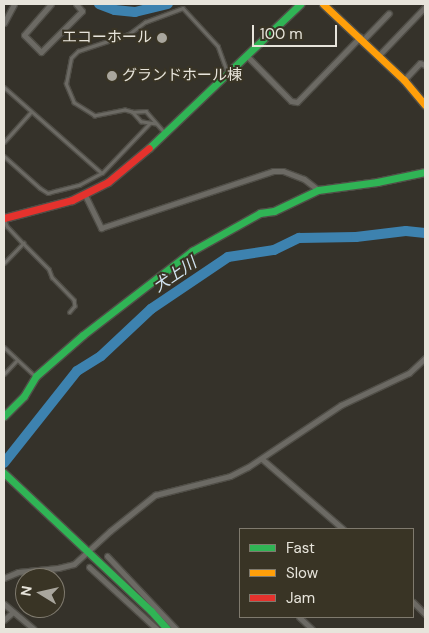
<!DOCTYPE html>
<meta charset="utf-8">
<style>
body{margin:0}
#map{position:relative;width:429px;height:633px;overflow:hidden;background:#35322a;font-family:"DM Sans","Noto Sans JP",sans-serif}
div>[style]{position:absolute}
.river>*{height:10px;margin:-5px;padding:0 5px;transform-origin:5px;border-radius:5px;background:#3d82af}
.roads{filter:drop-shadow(1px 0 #504e47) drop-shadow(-1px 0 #504e47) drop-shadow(0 1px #504e47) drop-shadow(0 -1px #504e47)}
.lane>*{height:2.5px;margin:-1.25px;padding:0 1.25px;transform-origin:1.25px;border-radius:1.25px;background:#6c6a64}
.street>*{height:5px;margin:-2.5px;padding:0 2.5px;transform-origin:2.5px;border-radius:2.5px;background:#6c6a64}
.fast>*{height:7px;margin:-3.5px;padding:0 3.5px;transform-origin:3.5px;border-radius:3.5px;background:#30b455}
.slow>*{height:7px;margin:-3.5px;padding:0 3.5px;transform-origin:3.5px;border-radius:3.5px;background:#ff9f0a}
.jam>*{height:7px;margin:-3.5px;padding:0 3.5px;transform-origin:3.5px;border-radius:3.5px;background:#e5322d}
.dots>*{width:14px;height:14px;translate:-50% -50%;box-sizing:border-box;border:2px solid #393425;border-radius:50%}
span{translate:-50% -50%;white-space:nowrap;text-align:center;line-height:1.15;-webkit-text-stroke:4px #393425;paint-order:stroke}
.poi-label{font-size:15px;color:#e7e4db}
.right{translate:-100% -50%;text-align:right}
.left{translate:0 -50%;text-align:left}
.water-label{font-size:16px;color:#d2e4f2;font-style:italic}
.frame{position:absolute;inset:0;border:5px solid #e7e4db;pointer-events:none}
.legend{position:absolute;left:239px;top:528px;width:175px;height:90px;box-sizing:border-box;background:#393425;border:1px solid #7f7a6e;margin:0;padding:6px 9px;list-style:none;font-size:15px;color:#e7e4db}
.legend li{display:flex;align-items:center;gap:10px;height:25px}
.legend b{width:25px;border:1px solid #7f7a6e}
.north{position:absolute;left:15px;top:568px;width:50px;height:50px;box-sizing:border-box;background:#393425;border:1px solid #7f7a6e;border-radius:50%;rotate:279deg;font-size:14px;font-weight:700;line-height:20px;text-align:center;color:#e7e4db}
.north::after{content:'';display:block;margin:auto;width:18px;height:22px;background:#a9a69d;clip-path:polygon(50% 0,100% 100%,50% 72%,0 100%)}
.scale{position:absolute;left:252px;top:25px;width:85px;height:22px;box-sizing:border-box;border:2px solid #e7e4db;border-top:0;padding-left:6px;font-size:15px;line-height:18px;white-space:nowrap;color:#e7e4db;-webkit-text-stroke:4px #393425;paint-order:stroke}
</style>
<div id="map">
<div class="river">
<i style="left:99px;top:4px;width:17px;rotate:21deg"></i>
<i style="left:115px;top:10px;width:20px;rotate:6deg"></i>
<i style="left:135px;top:12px;width:34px;rotate:-14deg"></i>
<i style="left:4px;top:463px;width:117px;rotate:-51.6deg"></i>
<i style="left:77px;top:371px;width:28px;rotate:-32deg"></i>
<i style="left:101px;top:356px;width:69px;rotate:-43.2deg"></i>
<i style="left:151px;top:309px;width:93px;rotate:-34deg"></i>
<i style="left:228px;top:257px;width:47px;rotate:-8.7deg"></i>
<i style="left:274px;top:250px;width:28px;rotate:-26deg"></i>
<i style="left:299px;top:238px;width:57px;rotate:-1deg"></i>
<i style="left:356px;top:237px;width:50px;rotate:-6.8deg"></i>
<i style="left:406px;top:231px;width:19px;rotate:6deg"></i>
</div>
<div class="roads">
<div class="lane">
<i style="left:4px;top:87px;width:130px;rotate:41.3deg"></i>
<i style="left:132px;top:112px;width:7px;rotate:-164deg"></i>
<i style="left:125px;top:110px;width:31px;rotate:169deg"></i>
<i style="left:95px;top:116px;width:25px;rotate:-148deg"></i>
<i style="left:74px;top:103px;width:21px;rotate:-113deg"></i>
<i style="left:66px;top:84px;width:26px;rotate:-79deg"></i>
<i style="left:71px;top:58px;width:10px;rotate:-45deg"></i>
<i style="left:78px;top:51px;width:54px;rotate:-18.4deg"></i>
<i style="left:129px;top:34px;width:20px;rotate:-37deg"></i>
<i style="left:145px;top:22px;width:40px;rotate:-20.2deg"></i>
<i style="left:183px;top:8px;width:52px;rotate:47.4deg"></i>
<i style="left:218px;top:46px;width:27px;rotate:70deg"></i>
<i style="left:156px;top:124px;width:15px;rotate:-172deg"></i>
<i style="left:141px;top:122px;width:13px;rotate:-132deg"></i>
<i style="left:132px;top:112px;width:14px;rotate:-4deg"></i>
<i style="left:146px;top:111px;width:28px;rotate:49deg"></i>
<i style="left:4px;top:142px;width:40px;rotate:-48deg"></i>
<i style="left:4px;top:156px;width:48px;rotate:41.6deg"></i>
<i style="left:40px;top:188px;width:9px;rotate:32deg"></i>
<i style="left:48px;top:193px;width:7px;rotate:-16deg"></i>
<i style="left:55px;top:191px;width:25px;rotate:-14deg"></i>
<i style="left:79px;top:185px;width:26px;rotate:-28deg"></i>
<i style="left:102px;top:173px;width:68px;rotate:-46.2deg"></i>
<i style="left:4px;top:218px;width:9px;rotate:69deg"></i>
<i style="left:7px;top:226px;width:23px;rotate:47deg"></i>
<i style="left:4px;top:263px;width:28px;rotate:-46deg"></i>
<i style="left:23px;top:243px;width:37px;rotate:45deg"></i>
<i style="left:49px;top:269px;width:9px;rotate:69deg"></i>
<i style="left:52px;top:277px;width:32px;rotate:46deg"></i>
<i style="left:74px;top:300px;width:6px;rotate:81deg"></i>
<i style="left:75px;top:306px;width:8px;rotate:130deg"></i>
<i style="left:4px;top:347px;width:41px;rotate:43deg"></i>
<i style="left:4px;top:374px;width:19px;rotate:-47deg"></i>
</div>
<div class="street">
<i style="left:51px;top:4px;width:41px;rotate:131.1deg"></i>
<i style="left:24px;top:35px;width:24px;rotate:45deg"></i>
<i style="left:41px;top:52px;width:58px;rotate:-45deg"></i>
<i style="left:82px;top:11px;width:9px;rotate:-131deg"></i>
<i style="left:4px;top:23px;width:21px;rotate:-62deg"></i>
<i style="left:363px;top:40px;width:37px;rotate:-46deg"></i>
<i style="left:246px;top:55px;width:64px;rotate:45.6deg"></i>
<i style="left:291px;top:101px;width:6px;rotate:9deg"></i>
<i style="left:297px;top:102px;width:91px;rotate:-45.9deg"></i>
<i style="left:379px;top:55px;width:66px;rotate:-46.2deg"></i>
<i style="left:404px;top:80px;width:23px;rotate:-47deg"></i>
<i style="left:420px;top:63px;width:5px;rotate:22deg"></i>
<i style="left:85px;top:195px;width:37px;rotate:64deg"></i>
<i style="left:101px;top:228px;width:181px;rotate:-18.3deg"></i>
<i style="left:273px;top:171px;width:10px"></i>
<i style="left:283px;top:171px;width:22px;rotate:21deg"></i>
<i style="left:304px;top:179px;width:18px;rotate:38deg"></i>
<i style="left:262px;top:459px;width:107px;rotate:40.8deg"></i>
<i style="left:107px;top:556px;width:100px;rotate:46.6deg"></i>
<i style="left:89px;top:567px;width:92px;rotate:42.4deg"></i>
<i style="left:4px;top:578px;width:15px;rotate:-23deg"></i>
<i style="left:18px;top:572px;width:40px;rotate:-5.7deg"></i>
<i style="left:58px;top:568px;width:16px;rotate:-14deg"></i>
<i style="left:74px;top:564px;width:49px;rotate:-42.5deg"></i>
<i style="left:110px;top:531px;width:58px;rotate:-38.7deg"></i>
<i style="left:155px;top:495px;width:77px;rotate:-14.2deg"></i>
<i style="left:230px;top:476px;width:20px;rotate:-27deg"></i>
<i style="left:248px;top:467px;width:112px;rotate:-33.7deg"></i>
<i style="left:341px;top:405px;width:75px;rotate:-25.2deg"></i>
<i style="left:409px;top:373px;width:22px;rotate:-43deg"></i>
<i style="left:413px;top:602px;width:17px;rotate:45deg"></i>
<i style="left:4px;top:604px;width:39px;rotate:40deg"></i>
<i style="left:299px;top:617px;width:18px;rotate:43deg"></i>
<i style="left:4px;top:620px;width:12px;rotate:-42deg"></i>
</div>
<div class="fast">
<i style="left:149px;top:148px;width:209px;rotate:-43.6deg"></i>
<i style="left:4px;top:416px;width:28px;rotate:-45deg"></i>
<i style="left:24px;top:396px;width:23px;rotate:-59deg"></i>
<i style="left:36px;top:376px;width:62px;rotate:-41.1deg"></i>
<i style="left:83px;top:335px;width:138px;rotate:-37.6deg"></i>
<i style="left:192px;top:251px;width:78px;rotate:-29.2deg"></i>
<i style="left:260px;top:213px;width:14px;rotate:-8deg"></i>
<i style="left:274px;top:211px;width:49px;rotate:-25.5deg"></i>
<i style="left:318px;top:190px;width:60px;rotate:-7.7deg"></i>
<i style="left:377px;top:182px;width:49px;rotate:-11.8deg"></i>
<i style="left:4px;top:473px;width:202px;rotate:43.2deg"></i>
<i style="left:151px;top:611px;width:24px;rotate:48deg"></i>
</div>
<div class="slow">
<i style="left:323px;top:4px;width:111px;rotate:43.2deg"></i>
<i style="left:404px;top:80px;width:33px;rotate:50deg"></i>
</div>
<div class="jam">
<i style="left:4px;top:218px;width:70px;rotate:-14.8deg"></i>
<i style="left:72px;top:200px;width:40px;rotate:-26.6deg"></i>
<i style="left:108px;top:182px;width:53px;rotate:-39.7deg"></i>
</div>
</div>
<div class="dots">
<i style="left:162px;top:38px;background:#a9a69d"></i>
<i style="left:112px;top:76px;background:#a9a69d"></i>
</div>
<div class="poi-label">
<span class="right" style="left:152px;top:38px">エコーホール</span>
<span class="left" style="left:122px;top:76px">グランドホール棟</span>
</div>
<div class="water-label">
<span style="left:175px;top:275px;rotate:-34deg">犬上川</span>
</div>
<div class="frame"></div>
<ul class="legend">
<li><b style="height:6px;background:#30b455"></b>Fast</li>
<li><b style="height:6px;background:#ff9f0a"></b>Slow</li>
<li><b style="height:6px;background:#e5322d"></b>Jam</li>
</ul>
<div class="north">N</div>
<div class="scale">100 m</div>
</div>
